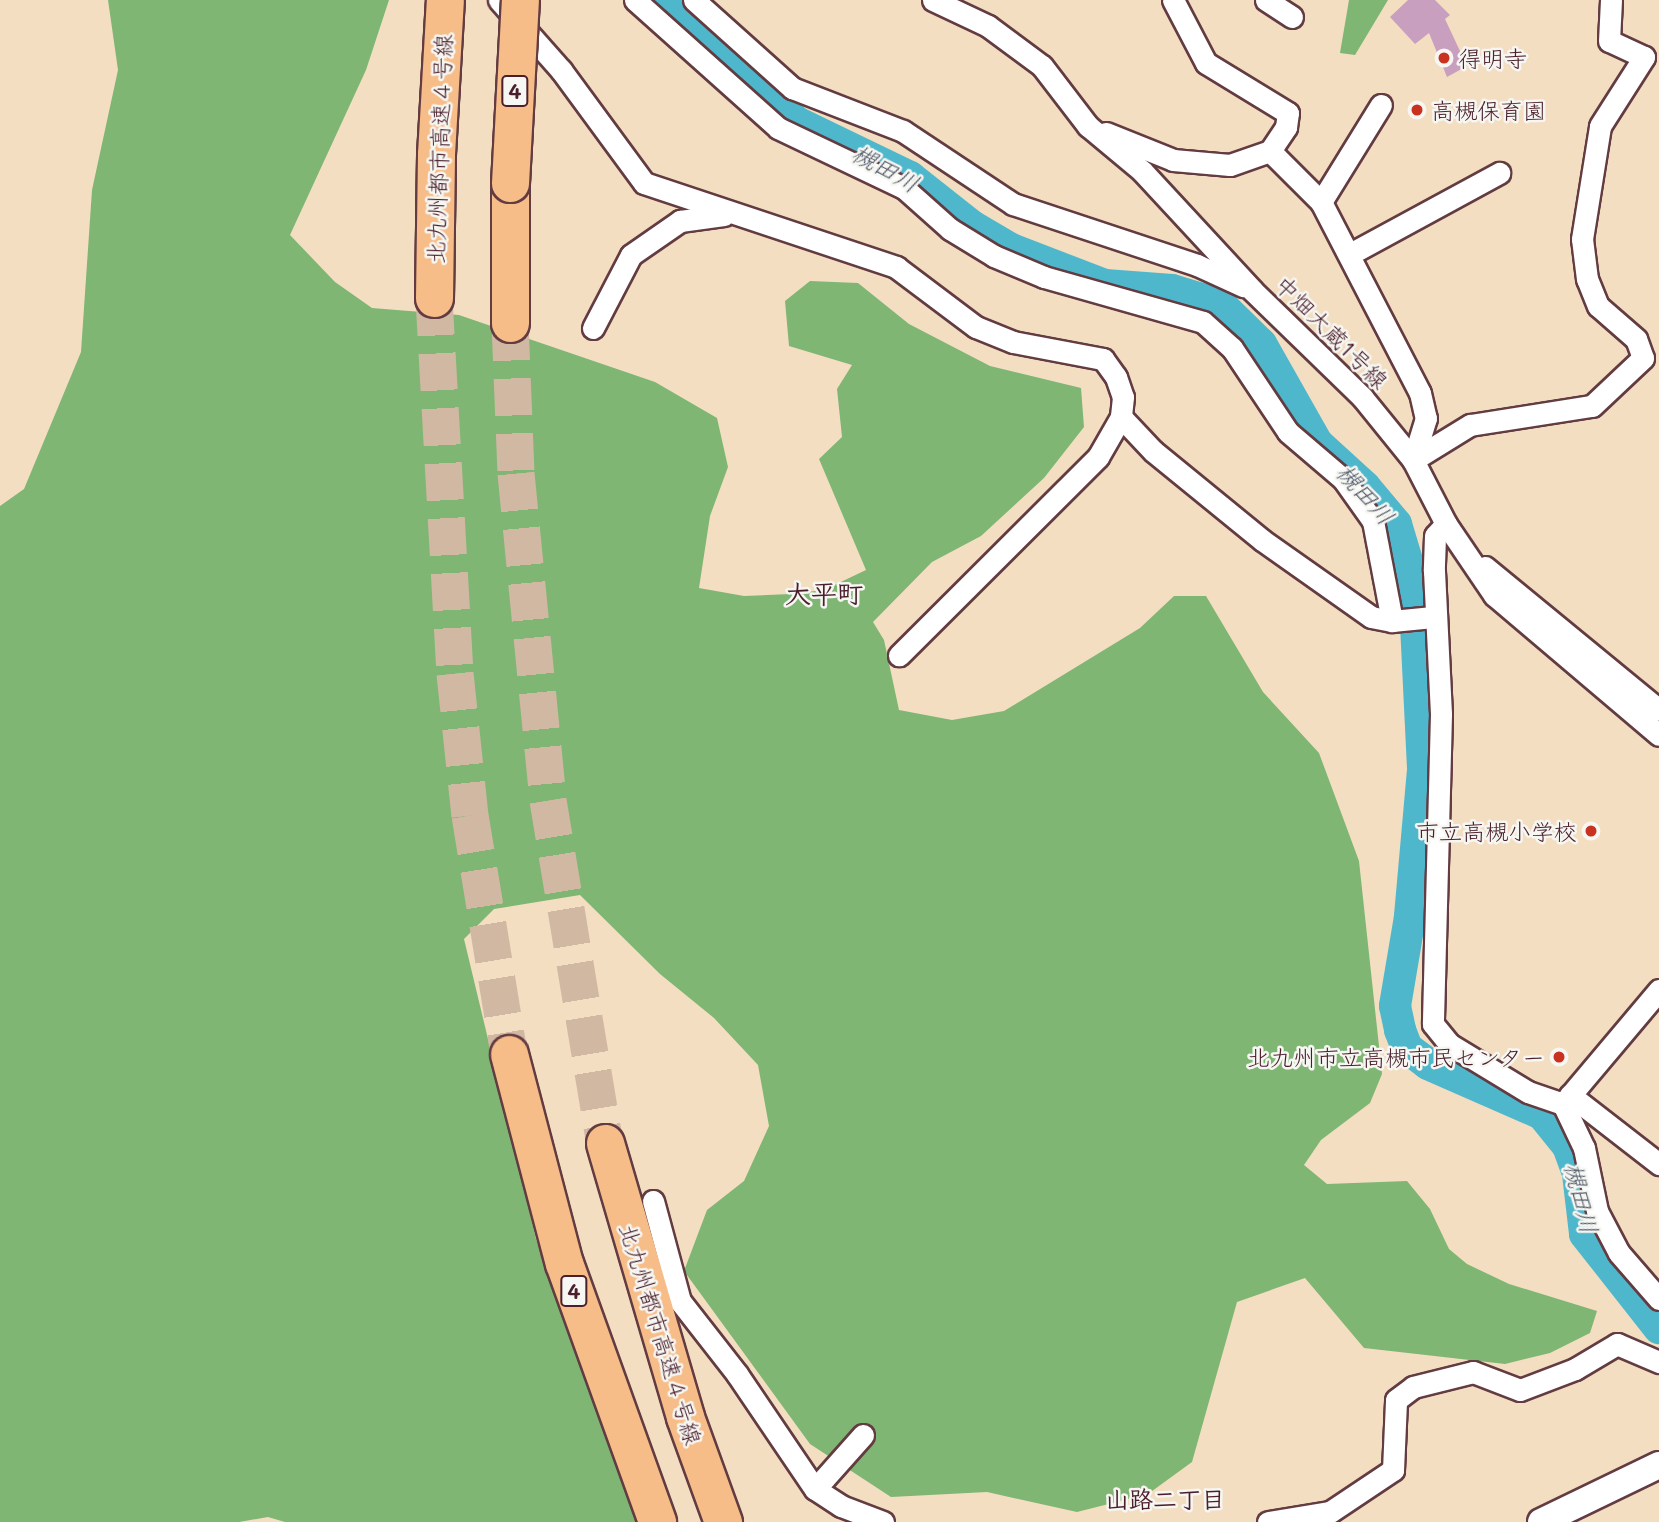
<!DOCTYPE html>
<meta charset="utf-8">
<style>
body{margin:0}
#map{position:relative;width:1659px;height:1522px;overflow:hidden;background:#f3dec1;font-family:Mali,"Klee One",sans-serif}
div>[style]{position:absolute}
.forest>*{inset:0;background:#7fb673}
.river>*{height:32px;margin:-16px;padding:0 16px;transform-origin:16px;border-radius:16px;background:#4eb7cc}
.building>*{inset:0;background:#c89fbf}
.motorway-tunnel>*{height:37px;margin-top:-18.5px;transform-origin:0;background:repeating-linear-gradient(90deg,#d1b8a3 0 37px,transparent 0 55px)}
.roads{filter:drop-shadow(2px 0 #633c42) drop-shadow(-2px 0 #633c42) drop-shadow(0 2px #633c42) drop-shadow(0 -2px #633c42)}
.minor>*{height:21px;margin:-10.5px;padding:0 10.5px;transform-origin:10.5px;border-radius:10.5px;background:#fff}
.tertiary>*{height:26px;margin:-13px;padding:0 13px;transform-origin:13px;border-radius:13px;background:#fff}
.motorway>*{height:37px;margin:-18.5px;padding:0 18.5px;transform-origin:18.5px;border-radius:18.5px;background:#f7bd88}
.bridges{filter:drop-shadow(2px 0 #633c42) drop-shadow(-2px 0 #633c42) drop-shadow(0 2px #633c42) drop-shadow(0 -2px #633c42)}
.motorway-bridge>*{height:37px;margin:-18.5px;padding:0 18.5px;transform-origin:18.5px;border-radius:18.5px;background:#f7bd88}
.dots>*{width:19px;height:19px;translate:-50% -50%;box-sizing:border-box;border:4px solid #f6f6f2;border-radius:50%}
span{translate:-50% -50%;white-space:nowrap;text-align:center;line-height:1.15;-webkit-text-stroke:5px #f6f6f2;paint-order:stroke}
.shield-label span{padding:2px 5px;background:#f6f6f2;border:2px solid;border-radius:5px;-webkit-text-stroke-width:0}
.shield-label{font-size:21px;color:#4a1f2b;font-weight:700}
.poi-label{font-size:23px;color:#4a1f2b}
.left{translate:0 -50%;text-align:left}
.right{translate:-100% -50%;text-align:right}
.street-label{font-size:23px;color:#4a1f2b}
.water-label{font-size:24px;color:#4b5463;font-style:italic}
.neighbourhood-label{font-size:24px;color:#4a1f2b;font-weight:700}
.quarter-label{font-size:26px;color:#4a1f2b;font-weight:700}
</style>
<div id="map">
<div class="forest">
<i style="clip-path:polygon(108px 0,389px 0,366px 70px,290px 235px,335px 282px,372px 308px,459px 315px,655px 382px,717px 418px,728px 467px,710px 516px,699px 588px,744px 596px,790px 594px,824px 590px,866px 570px,819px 459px,842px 437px,837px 389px,852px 365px,789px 346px,785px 301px,810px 281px,858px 283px,909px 324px,990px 366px,1081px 388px,1084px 427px,1044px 478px,981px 536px,932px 562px,873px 622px,884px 640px,899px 710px,952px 720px,1004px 711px,1140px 628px,1174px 596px,1206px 596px,1263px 692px,1319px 753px,1359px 861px,1382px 1074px,1370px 1103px,1321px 1140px,1304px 1165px,1327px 1184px,1407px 1181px,1430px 1209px,1449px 1249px,1467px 1264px,1509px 1284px,1597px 1311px,1590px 1333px,1550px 1353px,1505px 1364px,1364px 1348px,1305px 1278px,1237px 1302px,1192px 1462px,1148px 1494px,1077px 1512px,987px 1492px,891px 1497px,810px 1444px,684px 1271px,707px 1210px,744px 1181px,769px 1126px,758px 1065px,714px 1018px,660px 974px,580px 895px,494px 909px,464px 939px,536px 1239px,637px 1522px,285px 1522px,268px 1517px,239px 1522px,0 1522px,0 506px,24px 489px,81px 352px,92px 190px,118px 70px)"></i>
<i style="clip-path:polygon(1349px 0,1388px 0,1355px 55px,1340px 53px)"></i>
</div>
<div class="river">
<i style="left:664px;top:0;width:180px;rotate:42.7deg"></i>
<i style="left:796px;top:122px;width:127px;rotate:25.8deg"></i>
<i style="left:910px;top:177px;width:79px;rotate:38.3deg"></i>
<i style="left:972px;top:226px;width:45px;rotate:30.5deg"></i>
<i style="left:1011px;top:249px;width:101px;rotate:21deg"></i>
<i style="left:1105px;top:285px;width:67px;rotate:4.3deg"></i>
<i style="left:1172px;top:290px;width:51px;rotate:17deg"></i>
<i style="left:1221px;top:305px;width:56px;rotate:44.3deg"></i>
<i style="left:1261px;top:344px;width:114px;rotate:60.5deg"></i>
<i style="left:1317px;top:443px;width:65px;rotate:42.5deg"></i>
<i style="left:1365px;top:487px;width:48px;rotate:50deg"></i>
<i style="left:1396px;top:524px;width:63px;rotate:73.3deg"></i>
<i style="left:1414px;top:584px;width:186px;rotate:87.2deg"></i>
<i style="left:1423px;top:770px;width:148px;rotate:95.1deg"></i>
<i style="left:1410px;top:917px;width:90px;rotate:99.6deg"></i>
<i style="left:1395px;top:1006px;width:25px;rotate:78deg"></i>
<i style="left:1400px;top:1030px;width:19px;rotate:69deg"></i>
<i style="left:1407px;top:1048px;width:26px;rotate:37deg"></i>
<i style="left:1428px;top:1064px;width:124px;rotate:23.7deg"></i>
<i style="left:1542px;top:1114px;width:41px;rotate:50.9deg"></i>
<i style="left:1568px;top:1146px;width:30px;rotate:70deg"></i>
<i style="left:1578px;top:1174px;width:60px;rotate:83.3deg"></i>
<i style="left:1585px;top:1234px;width:120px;rotate:51.8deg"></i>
</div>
<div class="building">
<i style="clip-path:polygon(1408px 0,1435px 0,1450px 15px,1445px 19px,1467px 66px,1447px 77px,1429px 33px,1415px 44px,1390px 17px)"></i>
</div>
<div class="motorway-tunnel">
<i style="left:434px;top:298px;width:376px;rotate:86.8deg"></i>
<i style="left:455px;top:673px;width:143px;rotate:84deg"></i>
<i style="left:470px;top:815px;width:242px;rotate:80.7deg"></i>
<i style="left:510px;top:323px;width:150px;rotate:87.7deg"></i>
<i style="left:516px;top:473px;width:329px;rotate:84.4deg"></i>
<i style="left:548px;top:800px;width:348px;rotate:80.6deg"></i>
</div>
<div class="roads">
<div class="minor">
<i style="left:499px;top:0;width:94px;rotate:48.5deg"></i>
<i style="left:561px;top:70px;width:140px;rotate:53.7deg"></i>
<i style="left:644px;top:183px;width:266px;rotate:18.4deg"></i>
<i style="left:896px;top:267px;width:100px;rotate:36.9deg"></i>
<i style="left:976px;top:327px;width:40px;rotate:22deg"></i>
<i style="left:1013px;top:342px;width:92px;rotate:10.7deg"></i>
<i style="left:1103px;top:359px;width:22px;rotate:54deg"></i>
<i style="left:1116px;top:377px;width:21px;rotate:71deg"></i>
<i style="left:1123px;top:397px;width:20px;rotate:96deg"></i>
<i style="left:1121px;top:417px;width:46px;rotate:119.9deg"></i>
<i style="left:1098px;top:457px;width:281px;rotate:135.1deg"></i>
<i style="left:635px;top:0;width:192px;rotate:41.8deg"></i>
<i style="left:778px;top:128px;width:140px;rotate:25.5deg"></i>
<i style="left:904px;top:188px;width:62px;rotate:41.7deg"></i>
<i style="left:950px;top:229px;width:52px;rotate:31.5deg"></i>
<i style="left:994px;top:256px;width:54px;rotate:22.8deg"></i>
<i style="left:1044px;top:277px;width:165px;rotate:15.8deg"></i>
<i style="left:1203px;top:322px;width:39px;rotate:42deg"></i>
<i style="left:1232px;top:348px;width:101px;rotate:56.3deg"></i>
<i style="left:1288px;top:432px;width:72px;rotate:40.5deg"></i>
<i style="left:1343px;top:479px;width:52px;rotate:54.5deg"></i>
<i style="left:1373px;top:521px;width:102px;rotate:79.2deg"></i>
<i style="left:694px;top:0;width:132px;rotate:41.9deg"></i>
<i style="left:792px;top:88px;width:119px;rotate:21.2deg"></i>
<i style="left:903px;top:131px;width:132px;rotate:33.6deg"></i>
<i style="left:1013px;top:204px;width:194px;rotate:18.3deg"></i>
<i style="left:1197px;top:265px;width:51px;rotate:24.5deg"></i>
<i style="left:933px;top:0;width:61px;rotate:25.3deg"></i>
<i style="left:988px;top:26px;width:67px;rotate:36.5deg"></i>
<i style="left:1042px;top:66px;width:76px;rotate:52.5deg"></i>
<i style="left:1088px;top:126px;width:70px;rotate:39.8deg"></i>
<i style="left:1142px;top:171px;width:163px;rotate:47.2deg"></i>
<i style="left:1253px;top:291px;width:152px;rotate:44.2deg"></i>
<i style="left:1362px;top:397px;width:81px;rotate:51deg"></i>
<i style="left:1413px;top:460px;width:72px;rotate:62.7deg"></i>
<i style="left:1446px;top:524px;width:86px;rotate:55.9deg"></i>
<i style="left:1494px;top:595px;width:216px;rotate:40.3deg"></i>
<i style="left:1266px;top:0;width:31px;rotate:33deg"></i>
<i style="left:1106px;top:133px;width:72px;rotate:21.9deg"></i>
<i style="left:1173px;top:160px;width:57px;rotate:5deg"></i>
<i style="left:1230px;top:165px;width:42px;rotate:-19.3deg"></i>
<i style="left:1270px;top:151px;width:29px;rotate:-56deg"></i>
<i style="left:1286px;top:127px;width:14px;rotate:-82deg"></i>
<i style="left:1288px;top:113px;width:96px;rotate:-148.6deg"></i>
<i style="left:1206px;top:63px;width:71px;rotate:-117.6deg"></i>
<i style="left:1270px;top:151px;width:72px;rotate:45deg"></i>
<i style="left:1321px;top:202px;width:215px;rotate:62.6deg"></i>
<i style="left:1420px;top:393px;width:26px;rotate:77deg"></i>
<i style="left:1426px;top:418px;width:44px;rotate:107.2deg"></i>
<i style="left:1321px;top:202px;width:114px;rotate:-58.3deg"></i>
<i style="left:1350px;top:254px;width:170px;rotate:-28.5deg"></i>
<i style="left:593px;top:328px;width:82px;rotate:-62.5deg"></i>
<i style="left:631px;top:255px;width:60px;rotate:-34.8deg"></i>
<i style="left:680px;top:221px;width:44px;rotate:-7.8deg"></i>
<i style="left:1121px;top:417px;width:47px;rotate:46.7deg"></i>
<i style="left:1153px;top:451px;width:141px;rotate:39.2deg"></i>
<i style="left:1262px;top:540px;width:133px;rotate:35.2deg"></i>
<i style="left:1371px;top:617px;width:21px;rotate:11deg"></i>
<i style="left:1392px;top:621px;width:41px;rotate:-5.6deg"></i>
<i style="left:1413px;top:460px;width:67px;rotate:-31.6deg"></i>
<i style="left:1470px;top:425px;width:123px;rotate:-8.9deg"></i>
<i style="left:1592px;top:406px;width:70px;rotate:-43.3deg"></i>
<i style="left:1643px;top:358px;width:20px;rotate:-110deg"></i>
<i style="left:1636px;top:339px;width:50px;rotate:-139deg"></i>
<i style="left:1598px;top:306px;width:29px;rotate:-112deg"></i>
<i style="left:1587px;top:279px;width:40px;rotate:-97.1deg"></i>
<i style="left:1582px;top:239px;width:114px;rotate:-80.9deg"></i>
<i style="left:1600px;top:126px;width:82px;rotate:-57.5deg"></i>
<i style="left:1644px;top:57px;width:38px;rotate:-155deg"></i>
<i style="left:1609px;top:41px;width:41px;rotate:-87.2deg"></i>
<i style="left:1446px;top:524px;width:16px;rotate:133deg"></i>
<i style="left:1435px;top:536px;width:35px;rotate:92deg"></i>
<i style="left:1434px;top:571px;width:143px;rotate:87.2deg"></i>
<i style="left:1441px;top:714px;width:310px;rotate:91.5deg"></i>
<i style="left:1433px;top:1024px;width:26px;rotate:51deg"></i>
<i style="left:1449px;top:1044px;width:92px;rotate:31.3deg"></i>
<i style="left:1528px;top:1092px;width:37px;rotate:19deg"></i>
<i style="left:1485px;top:567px;width:225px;rotate:39.4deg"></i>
<i style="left:1570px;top:1095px;width:113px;rotate:37.8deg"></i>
<i style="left:1563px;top:1104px;width:49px;rotate:64.5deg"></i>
<i style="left:1584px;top:1148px;width:64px;rotate:78.3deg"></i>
<i style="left:1597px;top:1211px;width:47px;rotate:62.4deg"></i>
<i style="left:1619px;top:1253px;width:61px;rotate:49deg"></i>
<i style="left:1563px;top:1104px;width:149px;rotate:-49.9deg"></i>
<i style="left:653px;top:1201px;width:104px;rotate:74.9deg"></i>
<i style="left:680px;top:1301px;width:93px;rotate:52deg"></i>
<i style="left:737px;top:1374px;width:139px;rotate:55.9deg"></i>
<i style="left:863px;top:1435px;width:72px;rotate:131.6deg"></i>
<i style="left:815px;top:1489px;width:31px;rotate:33deg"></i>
<i style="left:841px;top:1506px;width:45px;rotate:20.9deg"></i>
<i style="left:1268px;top:1522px;width:63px;rotate:-9.2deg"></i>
<i style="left:1330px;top:1512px;width:76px;rotate:-33.7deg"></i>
<i style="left:1393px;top:1470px;width:70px;rotate:-87.5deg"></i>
<i style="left:1396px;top:1400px;width:21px;rotate:-37deg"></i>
<i style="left:1413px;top:1387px;width:62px;rotate:-14deg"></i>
<i style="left:1473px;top:1372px;width:50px;rotate:21deg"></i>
<i style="left:1520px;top:1390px;width:59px;rotate:-20.9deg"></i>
<i style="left:1575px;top:1369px;width:49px;rotate:-30.8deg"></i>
<i style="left:1617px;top:1344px;width:46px;rotate:23.2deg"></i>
</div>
<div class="tertiary">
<i style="left:1541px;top:1522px;width:131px;rotate:-25.8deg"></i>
</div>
<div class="motorway">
<i style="left:434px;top:298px;width:144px;rotate:-89.2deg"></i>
<i style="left:436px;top:154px;width:154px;rotate:-86.7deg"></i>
<i style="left:510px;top:323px;width:140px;rotate:-90deg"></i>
<i style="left:509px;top:1054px;width:216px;rotate:75.3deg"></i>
<i style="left:564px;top:1263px;width:275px;rotate:70.2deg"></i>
<i style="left:605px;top:1143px;width:285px;rotate:73.7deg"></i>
<i style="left:685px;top:1417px;width:112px;rotate:70.1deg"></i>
</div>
</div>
<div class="bridges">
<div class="motorway-bridge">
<i style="left:510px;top:183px;width:183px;rotate:-86.9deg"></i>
</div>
</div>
<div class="dots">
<i style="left:1444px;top:58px;background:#c8321e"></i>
<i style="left:1417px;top:110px;background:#c8321e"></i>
<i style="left:1591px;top:831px;background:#c8321e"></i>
<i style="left:1559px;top:1057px;background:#c8321e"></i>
</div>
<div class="shield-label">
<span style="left:515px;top:91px">4</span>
<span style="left:574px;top:1291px">4</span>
</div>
<div class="poi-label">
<span class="left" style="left:1458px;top:58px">得明寺</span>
<span class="left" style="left:1431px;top:110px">高槻保育園</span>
<span class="right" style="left:1577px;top:831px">市立高槻小学校</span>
<span class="right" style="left:1545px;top:1057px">北九州市立高槻市民センター</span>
</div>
<div class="street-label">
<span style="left:439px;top:149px;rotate:-88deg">北九州都市高速４号線</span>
<span style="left:1332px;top:332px;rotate:45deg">中畑大蔵1号線</span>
<span style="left:661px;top:1334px;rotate:73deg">北九州都市高速４号線</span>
</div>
<div class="water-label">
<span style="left:886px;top:168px;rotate:29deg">槻田川</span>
<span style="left:1366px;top:494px;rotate:48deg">槻田川</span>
<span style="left:1582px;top:1198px;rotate:76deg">槻田川</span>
</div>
<div class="neighbourhood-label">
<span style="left:1165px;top:1499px">山路二丁目</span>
</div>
<div class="quarter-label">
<span style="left:824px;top:594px">大平町</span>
</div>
</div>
